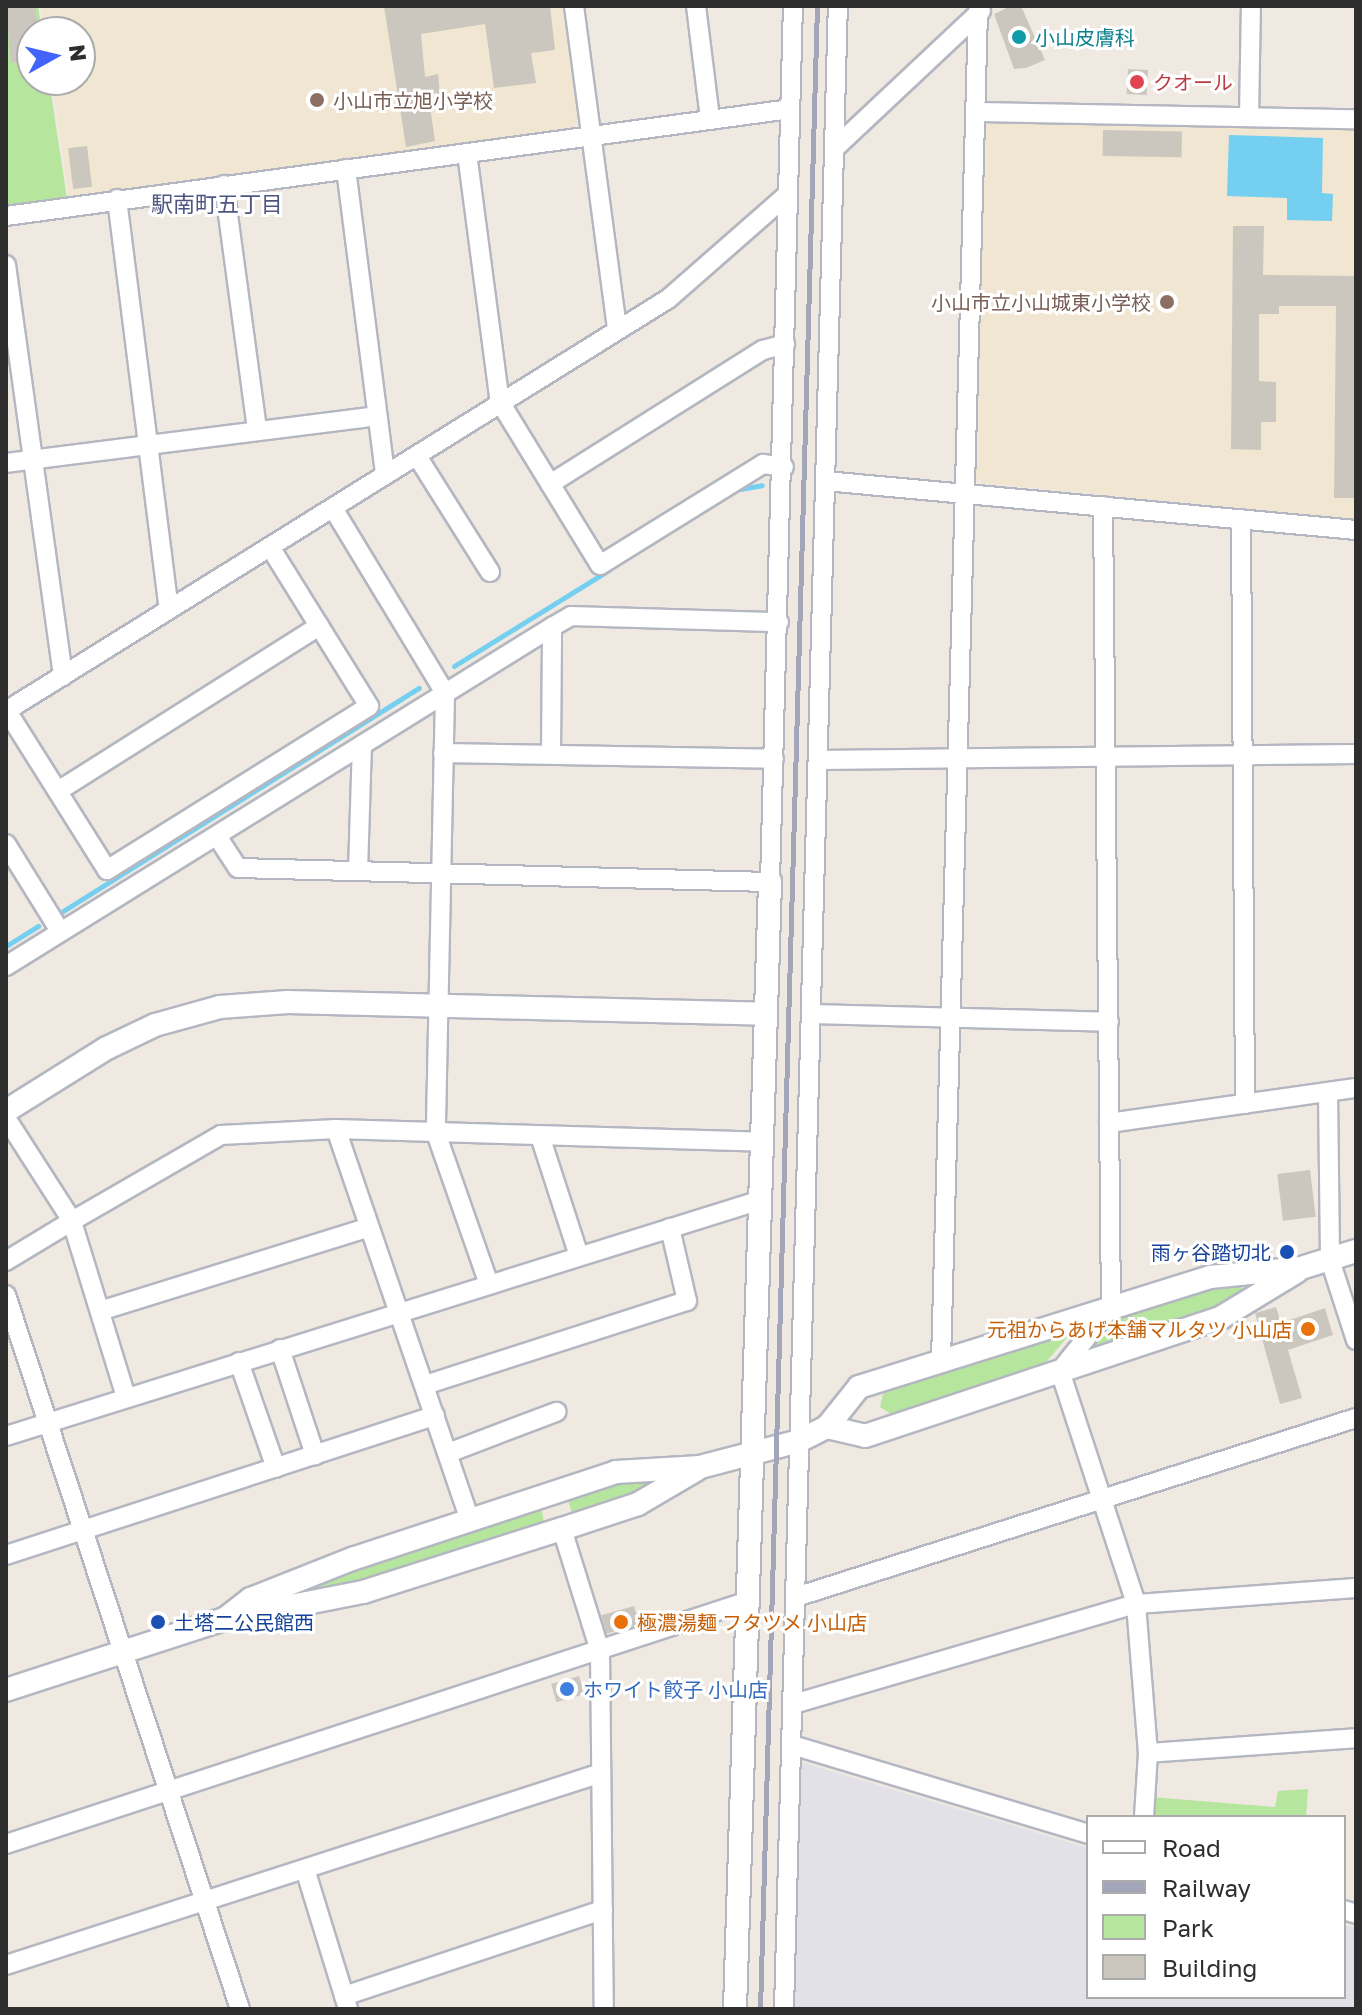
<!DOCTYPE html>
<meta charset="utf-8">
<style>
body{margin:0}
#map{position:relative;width:1362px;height:2015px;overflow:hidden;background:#efe9e1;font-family:"Golos Text","Noto Sans JP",sans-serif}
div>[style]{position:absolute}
.industrial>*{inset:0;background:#e3e1e8}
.education>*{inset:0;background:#f0e6d1}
.green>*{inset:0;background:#b6e59e}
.water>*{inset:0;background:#75cff0}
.stream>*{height:5px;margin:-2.5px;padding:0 2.5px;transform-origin:2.5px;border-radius:2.5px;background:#75cff0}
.building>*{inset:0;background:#cbc7bf;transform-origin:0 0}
.roads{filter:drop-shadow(2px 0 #b4b7c1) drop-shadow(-2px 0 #b4b7c1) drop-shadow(0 2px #b4b7c1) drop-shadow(0 -2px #b4b7c1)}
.minor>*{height:18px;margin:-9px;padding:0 9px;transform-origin:9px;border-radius:9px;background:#fff}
.tertiary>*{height:22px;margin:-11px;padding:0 11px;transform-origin:11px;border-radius:11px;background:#fff}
.rail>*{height:5px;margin:-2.5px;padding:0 2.5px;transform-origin:2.5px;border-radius:2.5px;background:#a3a6b8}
.dots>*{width:22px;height:22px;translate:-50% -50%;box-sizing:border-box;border:4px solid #fff;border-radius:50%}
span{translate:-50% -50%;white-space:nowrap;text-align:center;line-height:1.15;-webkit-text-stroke:6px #fff;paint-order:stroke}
.culture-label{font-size:20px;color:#0d838f}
.left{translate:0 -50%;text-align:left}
.health-label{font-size:20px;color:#be3a42}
.education-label{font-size:20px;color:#785e54}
.right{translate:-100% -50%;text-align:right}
.transit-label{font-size:20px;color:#164399}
.food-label{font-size:20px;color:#c56008}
.shop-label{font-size:20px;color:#366cbe}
.neighbourhood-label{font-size:22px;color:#4d5680}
.frame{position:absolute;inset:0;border:8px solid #2e2e2e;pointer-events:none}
.legend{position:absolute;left:1086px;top:1815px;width:260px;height:184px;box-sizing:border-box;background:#fff;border:2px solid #ababab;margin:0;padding:10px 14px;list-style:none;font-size:24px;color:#2e2e2e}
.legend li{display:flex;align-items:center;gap:16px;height:40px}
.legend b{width:40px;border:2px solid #ababab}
.north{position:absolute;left:16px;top:16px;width:80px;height:80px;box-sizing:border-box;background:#fff;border:2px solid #ababab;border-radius:50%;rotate:82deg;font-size:22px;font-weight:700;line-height:32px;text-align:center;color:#2e2e2e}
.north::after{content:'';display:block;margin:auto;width:28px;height:36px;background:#4264fb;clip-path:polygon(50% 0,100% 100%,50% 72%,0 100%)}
</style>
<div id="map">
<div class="industrial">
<i style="clip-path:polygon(800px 1762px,1088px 1848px,1088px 1997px,1344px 1997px,1344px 1925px,1356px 1928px,1356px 2009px,793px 2009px)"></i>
</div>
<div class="education">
<i style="clip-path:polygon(41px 6px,568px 6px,582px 117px,566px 132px,69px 196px,52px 80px,80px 80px,80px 32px,44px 32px)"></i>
<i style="clip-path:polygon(993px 120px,1356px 127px,1356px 519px,984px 483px,973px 475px,983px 130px)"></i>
</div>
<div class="green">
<i style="clip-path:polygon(6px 6px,38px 6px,42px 32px,32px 32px,32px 80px,49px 80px,67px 199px,6px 208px)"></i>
<i style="clip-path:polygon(1219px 1284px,1246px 1288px,1224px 1305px,1079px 1355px,1114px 1316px)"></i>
<i style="clip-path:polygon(1075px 1328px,1042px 1367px,894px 1416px,880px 1407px,883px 1394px,930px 1374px)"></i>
<i style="clip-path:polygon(647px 1477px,648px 1491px,574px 1520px,566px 1493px)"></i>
<i style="clip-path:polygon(533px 1503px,542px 1509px,544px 1525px,296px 1602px,293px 1590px)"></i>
<i style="clip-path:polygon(1308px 1789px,1306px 1817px,1148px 1817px,1150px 1797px,1275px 1807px,1278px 1791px)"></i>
</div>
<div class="water">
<i style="clip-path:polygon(1229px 135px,1323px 138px,1322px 193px,1333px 194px,1332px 221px,1287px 220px,1287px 198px,1227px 196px)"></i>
</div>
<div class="stream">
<i style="left:740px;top:489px;width:22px;rotate:-10deg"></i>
<i style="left:454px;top:666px;width:182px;rotate:-31.8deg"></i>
<i style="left:63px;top:911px;width:420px;rotate:-32.1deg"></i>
<i style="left:6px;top:946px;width:38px;rotate:-32deg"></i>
</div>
<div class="building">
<i style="clip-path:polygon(35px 6px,38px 32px,32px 32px,32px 60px,11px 63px,6px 8px)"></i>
<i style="clip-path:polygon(384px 6px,550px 6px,555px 50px,531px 53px,536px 83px,494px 88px,485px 24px,421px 34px,425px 77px,438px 74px,441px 105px,430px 107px,435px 141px,406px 147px)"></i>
<i style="clip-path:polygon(1011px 6px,1021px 6px,1045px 60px,1026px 68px,1014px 69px,994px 14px)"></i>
<i style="left:1128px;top:69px;width:20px;height:25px;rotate:3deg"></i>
<i style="left:1103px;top:130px;width:79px;height:26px;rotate:1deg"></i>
<i style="left:87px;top:146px;width:41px;height:19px;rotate:83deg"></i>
<i style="clip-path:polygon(1233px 226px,1264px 226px,1263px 275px,1356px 276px,1356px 498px,1334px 498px,1336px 306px,1279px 306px,1279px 314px,1259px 314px,1259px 381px,1276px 382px,1276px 422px,1261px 422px,1261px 450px,1231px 449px)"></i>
<i style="left:1310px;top:1170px;width:47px;height:33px;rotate:83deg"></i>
<i style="clip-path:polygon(1276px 1307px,1281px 1323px,1325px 1308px,1333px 1335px,1288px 1350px,1302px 1398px,1280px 1404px,1255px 1313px)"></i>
<i style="left:634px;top:1606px;width:19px;height:34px;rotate:74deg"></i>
<i style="left:579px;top:1676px;width:19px;height:29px;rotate:74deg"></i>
</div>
<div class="roads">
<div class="minor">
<i style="left:574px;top:6px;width:325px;rotate:82.4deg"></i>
<i style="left:696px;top:6px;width:114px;rotate:82.9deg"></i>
<i style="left:976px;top:112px;width:380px;rotate:1.1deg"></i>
<i style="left:1249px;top:117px;width:111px;rotate:-89deg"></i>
<i style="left:836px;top:147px;width:199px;rotate:-43.2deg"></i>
<i style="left:467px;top:153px;width:251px;rotate:82.5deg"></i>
<i style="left:500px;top:402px;width:191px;rotate:58.5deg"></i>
<i style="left:600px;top:565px;width:192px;rotate:-31.8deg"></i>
<i style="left:763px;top:464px;width:21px;rotate:8deg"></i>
<i style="left:346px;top:169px;width:308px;rotate:82.7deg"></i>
<i style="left:224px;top:185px;width:247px;rotate:82.3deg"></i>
<i style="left:117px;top:199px;width:413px;rotate:82.8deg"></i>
<i style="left:6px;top:216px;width:791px;rotate:-7.77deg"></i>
<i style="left:6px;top:265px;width:415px;rotate:82.1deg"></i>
<i style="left:417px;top:456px;width:137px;rotate:57.8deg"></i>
<i style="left:6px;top:463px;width:374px;rotate:-7.2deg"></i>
<i style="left:825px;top:481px;width:533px;rotate:5.27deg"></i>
<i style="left:550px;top:484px;width:252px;rotate:-32.2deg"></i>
<i style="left:763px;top:350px;width:23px;rotate:-15deg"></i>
<i style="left:1103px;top:506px;width:801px;rotate:89.43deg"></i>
<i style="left:1111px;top:1307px;width:82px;rotate:128.6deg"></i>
<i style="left:1060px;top:1371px;width:245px;rotate:71.9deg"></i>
<i style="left:1136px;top:1604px;width:149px;rotate:85.4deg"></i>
<i style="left:1148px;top:1753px;width:64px;rotate:93.6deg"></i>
<i style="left:333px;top:508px;width:216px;rotate:58.8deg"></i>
<i style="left:445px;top:693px;width:440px;rotate:91.2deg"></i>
<i style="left:436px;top:1133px;width:160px;rotate:70.7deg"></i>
<i style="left:1241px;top:519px;width:585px;rotate:89.61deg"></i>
<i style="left:6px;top:711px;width:780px;rotate:-31.9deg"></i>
<i style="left:668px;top:299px;width:158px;rotate:-41.2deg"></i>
<i style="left:7px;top:711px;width:188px;rotate:57.8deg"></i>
<i style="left:107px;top:870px;width:309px;rotate:-32deg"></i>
<i style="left:369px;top:706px;width:187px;rotate:-121.9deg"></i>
<i style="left:443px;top:753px;width:331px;rotate:1deg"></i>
<i style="left:551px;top:753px;width:126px;rotate:-89.5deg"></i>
<i style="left:552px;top:627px;width:22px;rotate:-30deg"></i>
<i style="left:571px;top:616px;width:208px;rotate:1.7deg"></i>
<i style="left:819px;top:760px;width:537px;rotate:-0.64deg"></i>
<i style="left:58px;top:791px;width:309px;rotate:-32.3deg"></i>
<i style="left:217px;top:836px;width:38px;rotate:57deg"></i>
<i style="left:238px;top:868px;width:532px;rotate:1.51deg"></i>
<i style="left:770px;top:882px;width:876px;rotate:-88.5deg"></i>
<i style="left:6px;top:844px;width:102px;rotate:58.2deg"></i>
<i style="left:358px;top:871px;width:126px;rotate:-88.2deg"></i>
<i style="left:6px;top:966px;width:643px;rotate:-31.84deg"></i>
<i style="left:811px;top:1014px;width:298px;rotate:1.5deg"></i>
<i style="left:1328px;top:1092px;width:168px;rotate:89.3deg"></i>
<i style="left:1330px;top:1260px;width:84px;rotate:72deg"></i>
<i style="left:6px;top:1118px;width:122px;rotate:57.3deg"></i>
<i style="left:72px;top:1221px;width:77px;rotate:148.8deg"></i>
<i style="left:1109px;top:1123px;width:249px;rotate:-8.1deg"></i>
<i style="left:336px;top:1129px;width:414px;rotate:71.1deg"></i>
<i style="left:540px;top:1136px;width:126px;rotate:72deg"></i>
<i style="left:6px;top:1295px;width:751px;rotate:71.85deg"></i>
<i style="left:100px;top:1311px;width:280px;rotate:-17.3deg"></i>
<i style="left:280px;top:1349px;width:112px;rotate:71.7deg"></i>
<i style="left:941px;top:1361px;width:1349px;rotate:-88.43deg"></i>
<i style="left:239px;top:1362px;width:112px;rotate:70.8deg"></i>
<i style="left:425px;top:1385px;width:275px;rotate:-17.8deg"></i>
<i style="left:687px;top:1301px;width:75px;rotate:-103.1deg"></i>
<i style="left:126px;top:1397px;width:184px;rotate:-107.1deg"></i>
<i style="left:72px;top:1221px;width:172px;rotate:-30deg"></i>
<i style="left:221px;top:1135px;width:115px;rotate:-3deg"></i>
<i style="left:336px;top:1129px;width:426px;rotate:1.7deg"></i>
<i style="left:6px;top:1436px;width:791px;rotate:-17.36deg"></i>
<i style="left:448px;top:1453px;width:116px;rotate:-20.8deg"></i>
<i style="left:562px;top:1529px;width:128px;rotate:72.7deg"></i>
<i style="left:600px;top:1651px;width:358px;rotate:89.4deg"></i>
<i style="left:6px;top:1555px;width:451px;rotate:-18deg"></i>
<i style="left:796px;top:1597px;width:588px;rotate:-17.73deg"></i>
<i style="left:793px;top:1704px;width:357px;rotate:-16.3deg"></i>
<i style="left:1136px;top:1604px;width:221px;rotate:-4.2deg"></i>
<i style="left:792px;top:1745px;width:309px;rotate:16.7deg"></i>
<i style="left:1148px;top:1753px;width:209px;rotate:-4.1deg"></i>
<i style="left:6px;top:1844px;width:781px;rotate:-18.13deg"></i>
<i style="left:305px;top:1869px;width:146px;rotate:72.9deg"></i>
<i style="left:1344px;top:1910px;width:13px;rotate:18deg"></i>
<i style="left:6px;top:1965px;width:625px;rotate:-17.88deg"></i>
<i style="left:344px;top:1996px;width:273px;rotate:-18.4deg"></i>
<i style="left:784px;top:2009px;width:2004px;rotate:-88.46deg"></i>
</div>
<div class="tertiary">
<i style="left:6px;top:1111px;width:119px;rotate:-32deg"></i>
<i style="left:107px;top:1048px;width:53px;rotate:-25.6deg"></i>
<i style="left:155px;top:1025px;width:67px;rotate:-15.5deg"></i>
<i style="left:220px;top:1007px;width:68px;rotate:-4.2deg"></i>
<i style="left:288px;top:1002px;width:477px;rotate:1.4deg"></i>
<i style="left:827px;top:1427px;width:39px;rotate:13deg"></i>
<i style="left:865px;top:1436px;width:376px;rotate:-18.4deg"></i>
<i style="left:1222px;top:1317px;width:87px;rotate:-31.3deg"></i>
<i style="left:225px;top:1619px;width:33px;rotate:-38deg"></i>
<i style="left:251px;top:1599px;width:109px;rotate:-21.6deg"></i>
<i style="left:352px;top:1559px;width:278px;rotate:-18.2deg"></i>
<i style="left:616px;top:1472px;width:84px;rotate:-3.4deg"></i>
<i style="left:700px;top:1467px;width:102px;rotate:-14.7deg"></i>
<i style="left:799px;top:1441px;width:31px;rotate:-27deg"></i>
<i style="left:827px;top:1427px;width:51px;rotate:-51.3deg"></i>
<i style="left:859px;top:1387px;width:368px;rotate:-17.4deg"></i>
<i style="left:1210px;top:1277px;width:91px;rotate:-5.6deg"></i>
<i style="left:1301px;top:1268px;width:58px;rotate:-17.2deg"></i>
<i style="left:6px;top:1690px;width:230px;rotate:-18deg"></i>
<i style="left:225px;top:1619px;width:141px;rotate:-11.1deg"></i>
<i style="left:363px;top:1592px;width:209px;rotate:-17.6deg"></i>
<i style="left:562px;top:1529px;width:80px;rotate:-18.2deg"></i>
<i style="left:638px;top:1504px;width:67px;rotate:-30.4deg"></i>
<i style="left:735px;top:2009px;width:1128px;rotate:-88.22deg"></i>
</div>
</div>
<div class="rail">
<i style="left:760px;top:2009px;width:2004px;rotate:-88.37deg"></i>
</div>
<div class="dots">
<i style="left:1019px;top:37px;background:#0f9aa8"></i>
<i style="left:1137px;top:82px;background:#e0444e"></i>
<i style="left:317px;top:100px;background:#8d6e63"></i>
<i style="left:1167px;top:302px;background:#8d6e63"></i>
<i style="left:1287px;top:1252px;background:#1a4fb4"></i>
<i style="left:1308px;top:1329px;background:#e8710a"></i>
<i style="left:158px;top:1622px;background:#1a4fb4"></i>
<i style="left:621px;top:1622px;background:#e8710a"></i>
<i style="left:567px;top:1689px;background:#3f7fe0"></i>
</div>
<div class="culture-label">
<span class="left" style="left:1035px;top:37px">小山皮膚科</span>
</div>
<div class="health-label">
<span class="left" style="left:1153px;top:82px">クオール</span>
</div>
<div class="education-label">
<span class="left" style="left:333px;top:100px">小山市立旭小学校</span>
<span class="right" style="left:1151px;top:302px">小山市立小山城東小学校</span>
</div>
<div class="transit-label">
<span class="right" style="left:1271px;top:1252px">雨ヶ谷踏切北</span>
<span class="left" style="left:174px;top:1622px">土塔二公民館西</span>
</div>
<div class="food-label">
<span class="right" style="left:1292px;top:1329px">元祖からあげ本舗マルタツ 小山店</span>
<span class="left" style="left:637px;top:1622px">極濃湯麺 フタツメ 小山店</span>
</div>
<div class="shop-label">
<span class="left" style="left:583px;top:1689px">ホワイト餃子 小山店</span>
</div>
<div class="neighbourhood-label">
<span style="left:217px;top:204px">駅南町五丁目</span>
</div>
<div class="frame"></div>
<ul class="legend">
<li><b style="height:10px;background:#fff"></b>Road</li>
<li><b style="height:10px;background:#a3a6b8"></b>Railway</li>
<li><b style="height:22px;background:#b6e59e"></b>Park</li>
<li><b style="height:22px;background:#cbc7bf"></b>Building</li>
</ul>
<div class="north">N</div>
</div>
